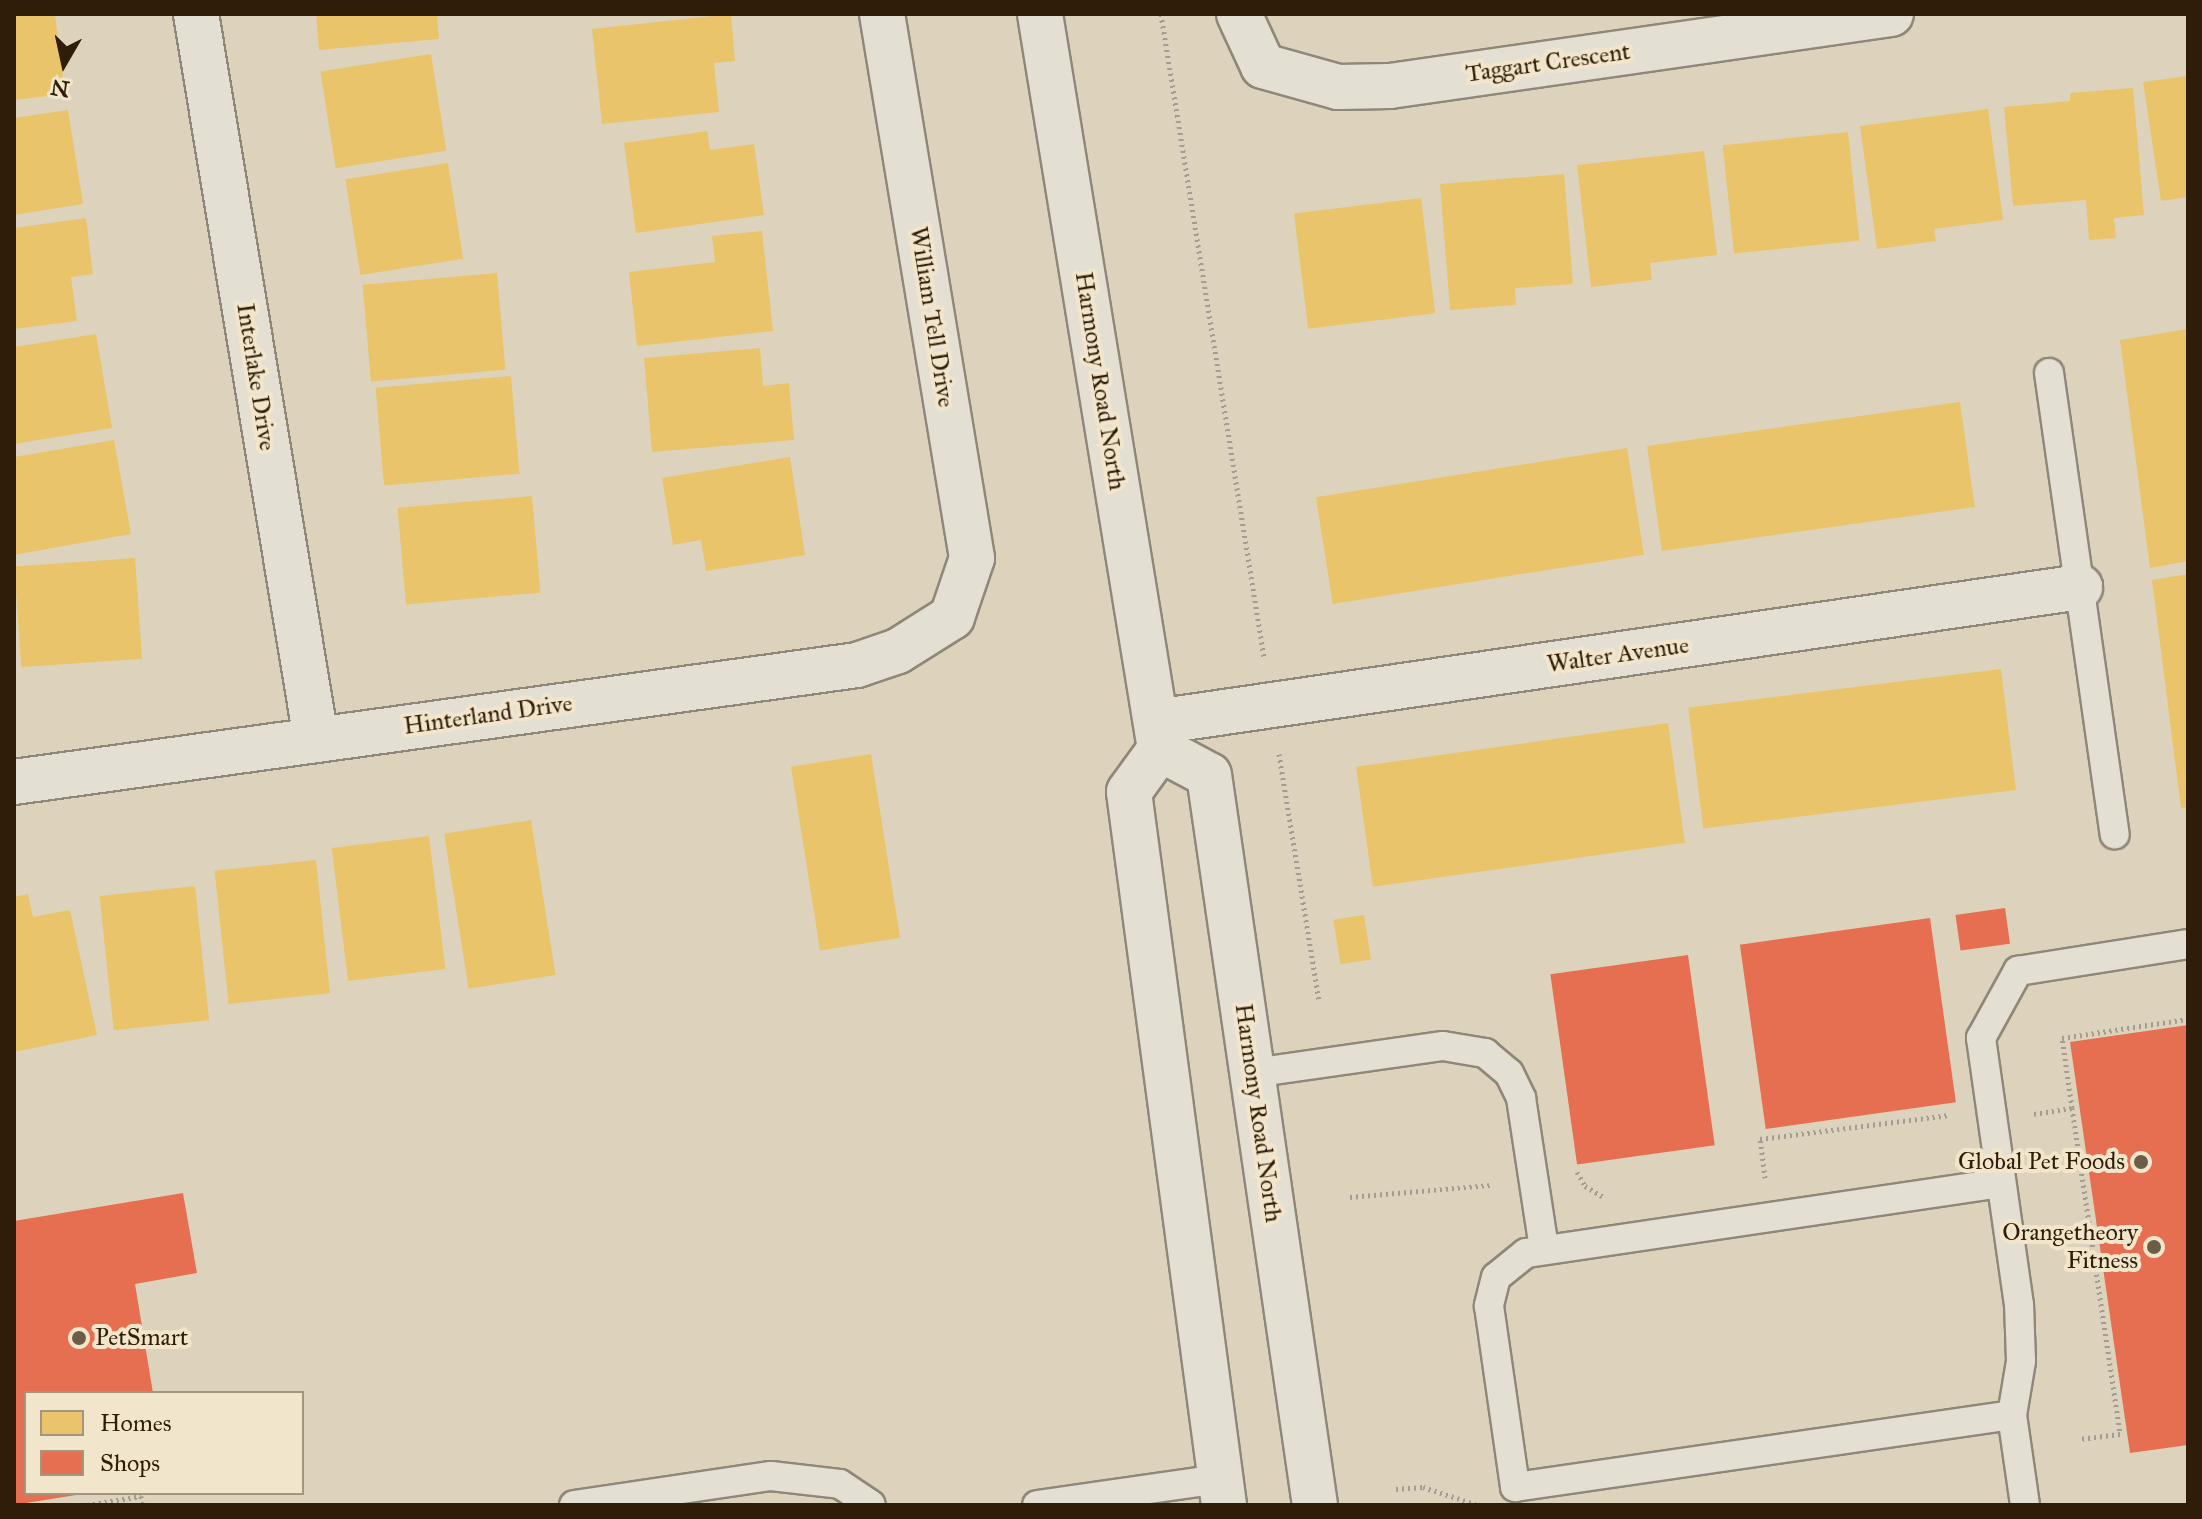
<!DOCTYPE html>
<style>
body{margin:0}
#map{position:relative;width:2202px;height:1519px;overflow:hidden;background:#ddd3bc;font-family:"IM FELL Great Primer",serif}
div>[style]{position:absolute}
.homes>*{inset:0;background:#e9c46a;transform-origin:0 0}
.shops>*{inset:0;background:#e76f51;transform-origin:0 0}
.path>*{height:5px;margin-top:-2.5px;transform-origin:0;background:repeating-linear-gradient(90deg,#a29c92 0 2px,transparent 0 6px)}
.roads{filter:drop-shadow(2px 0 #8f8778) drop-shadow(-2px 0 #8f8778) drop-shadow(0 2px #8f8778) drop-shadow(0 -2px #8f8778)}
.lane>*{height:28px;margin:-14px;padding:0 14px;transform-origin:14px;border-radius:14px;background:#e4dfd3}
.street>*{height:44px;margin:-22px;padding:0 22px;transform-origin:22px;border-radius:22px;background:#e4dfd3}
.secondary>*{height:44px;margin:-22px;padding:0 22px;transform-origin:22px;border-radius:22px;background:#e4dfd3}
.dots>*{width:22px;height:22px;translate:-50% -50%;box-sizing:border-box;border:4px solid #f1e6cb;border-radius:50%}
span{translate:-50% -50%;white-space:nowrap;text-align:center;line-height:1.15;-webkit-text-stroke:8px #f1e6cb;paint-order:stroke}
.street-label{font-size:24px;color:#301d09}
.poi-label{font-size:24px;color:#301d09}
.right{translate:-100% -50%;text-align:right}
.left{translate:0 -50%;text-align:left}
.frame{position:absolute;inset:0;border:16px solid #301d09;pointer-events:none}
.legend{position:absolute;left:24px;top:1391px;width:280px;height:104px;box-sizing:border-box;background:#f1e6cb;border:2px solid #a4967d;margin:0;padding:10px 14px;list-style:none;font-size:24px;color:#301d09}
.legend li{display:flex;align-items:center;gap:16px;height:40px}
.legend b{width:40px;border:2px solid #a4967d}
.north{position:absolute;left:24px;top:24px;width:80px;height:80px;-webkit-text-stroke:6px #f1e6cb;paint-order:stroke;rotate:189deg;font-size:22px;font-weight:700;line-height:32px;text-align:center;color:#301d09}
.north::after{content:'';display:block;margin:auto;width:28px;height:36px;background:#301d09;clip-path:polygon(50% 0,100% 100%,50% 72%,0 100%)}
</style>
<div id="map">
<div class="homes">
<i style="clip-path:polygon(14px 14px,55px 14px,65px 94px,14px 100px)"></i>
<i style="clip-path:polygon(316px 14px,437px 14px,439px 39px,319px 50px)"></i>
<i style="clip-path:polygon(731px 14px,735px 61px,714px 63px,719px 112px,602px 124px,592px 29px)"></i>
<i style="left:431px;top:54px;width:98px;height:112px;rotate:81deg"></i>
<i style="clip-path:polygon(2188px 76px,2188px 197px,2161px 201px,2143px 82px)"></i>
<i style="clip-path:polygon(2133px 88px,2144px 215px,2114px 218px,2116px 238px,2089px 240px,2086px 200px,2013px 206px,2004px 107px,2070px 101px,2070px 93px)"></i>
<i style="clip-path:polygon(1988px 109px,2003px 220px,1934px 229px,1936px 241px,1877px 249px,1860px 126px)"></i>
<i style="clip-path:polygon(68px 110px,83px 204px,14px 215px,14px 118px)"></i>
<i style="clip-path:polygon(707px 131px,710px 150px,754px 144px,764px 215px,636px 233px,624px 143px)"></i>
<i style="left:1848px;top:132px;width:109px;height:126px;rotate:84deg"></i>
<i style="clip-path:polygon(1704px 151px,1717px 255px,1650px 263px,1652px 280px,1591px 287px,1577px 165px)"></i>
<i style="left:448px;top:163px;width:97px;height:104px;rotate:81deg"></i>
<i style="clip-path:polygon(1564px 174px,1573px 284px,1515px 288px,1516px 305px,1450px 310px,1440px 184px)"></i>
<i style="left:1421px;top:198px;width:116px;height:128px;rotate:83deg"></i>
<i style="clip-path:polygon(86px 218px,93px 274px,71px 277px,77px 321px,14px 329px,14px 228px)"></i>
<i style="clip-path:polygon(762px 231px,773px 331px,637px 346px,629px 272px,715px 262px,712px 236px)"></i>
<i style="left:497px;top:273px;width:97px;height:135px;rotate:85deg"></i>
<i style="clip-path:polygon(2188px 329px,2188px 561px,2150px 568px,2120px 340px)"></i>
<i style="clip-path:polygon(96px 334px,112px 428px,14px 444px,14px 347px)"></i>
<i style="clip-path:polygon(760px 348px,763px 386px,789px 383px,794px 440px,652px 452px,644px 358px)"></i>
<i style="left:511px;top:376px;width:98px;height:136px;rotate:85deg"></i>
<i style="left:1960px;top:402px;width:106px;height:316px;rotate:82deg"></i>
<i style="clip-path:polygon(114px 440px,131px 534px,14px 555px,14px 457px)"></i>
<i style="left:1627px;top:448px;width:108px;height:315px;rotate:81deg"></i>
<i style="clip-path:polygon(790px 457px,805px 555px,706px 571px,701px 540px,673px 545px,662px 478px)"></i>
<i style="left:532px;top:496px;width:97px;height:135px;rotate:85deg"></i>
<i style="left:135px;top:558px;width:101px;height:121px;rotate:86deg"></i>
<i style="clip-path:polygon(2188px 574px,2188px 807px,2181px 808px,2152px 580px)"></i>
<i style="left:2001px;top:669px;width:122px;height:315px;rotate:83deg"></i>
<i style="left:1668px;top:723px;width:121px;height:315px;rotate:82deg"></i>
<i style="left:871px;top:754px;width:186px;height:81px;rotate:81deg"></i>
<i style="left:531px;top:820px;width:157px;height:88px;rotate:81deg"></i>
<i style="left:429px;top:836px;width:134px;height:98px;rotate:83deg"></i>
<i style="left:316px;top:860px;width:134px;height:102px;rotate:84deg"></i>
<i style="left:195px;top:886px;width:135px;height:96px;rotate:84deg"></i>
<i style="clip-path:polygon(28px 894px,33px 917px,70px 910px,97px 1035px,14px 1052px,14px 897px)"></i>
<i style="left:1364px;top:915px;width:45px;height:31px;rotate:81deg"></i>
</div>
<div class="shops">
<i style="left:2005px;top:908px;width:36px;height:50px;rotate:82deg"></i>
<i style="left:1930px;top:918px;width:186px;height:192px;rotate:82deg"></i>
<i style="left:1688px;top:955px;width:192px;height:139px;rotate:82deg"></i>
<i style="clip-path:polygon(2188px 1025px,2188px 1445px,2130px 1453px,2070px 1042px)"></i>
<i style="clip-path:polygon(183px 1193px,197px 1273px,135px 1284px,153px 1393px,26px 1393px,26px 1493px,76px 1495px,14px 1505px,14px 1221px)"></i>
</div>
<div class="path">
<i style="left:1161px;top:14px;width:651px;rotate:80.9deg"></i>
<i style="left:1279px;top:754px;width:249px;rotate:80.8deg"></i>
<i style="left:2072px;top:1108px;width:71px;rotate:-98.1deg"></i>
<i style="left:2062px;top:1038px;width:127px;rotate:-8.6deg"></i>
<i style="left:2034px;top:1114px;width:38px;rotate:-9deg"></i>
<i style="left:2072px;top:1108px;width:330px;rotate:81.6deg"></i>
<i style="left:2120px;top:1434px;width:39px;rotate:173deg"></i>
<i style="left:1577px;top:1172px;width:16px;rotate:60deg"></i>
<i style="left:1585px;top:1186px;width:21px;rotate:31deg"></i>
<i style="left:1765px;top:1178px;width:39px;rotate:-97deg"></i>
<i style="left:1760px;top:1139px;width:191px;rotate:-7.2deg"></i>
<i style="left:1350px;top:1197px;width:142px;rotate:-4.9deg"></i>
<i style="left:1396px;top:1489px;width:27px;rotate:-4deg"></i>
<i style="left:1423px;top:1487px;width:55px;rotate:18.1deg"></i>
<i style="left:87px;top:1505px;width:55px;rotate:-9.5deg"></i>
<i style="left:141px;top:1496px;width:9px;rotate:84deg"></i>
</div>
<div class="roads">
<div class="lane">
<i style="left:2049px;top:373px;width:466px;rotate:81.9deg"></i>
<i style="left:1253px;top:1073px;width:192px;rotate:-8.1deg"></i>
<i style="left:1443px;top:1046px;width:43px;rotate:9.5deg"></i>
<i style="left:1485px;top:1053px;width:31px;rotate:40deg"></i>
<i style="left:1509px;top:1073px;width:28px;rotate:64deg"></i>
<i style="left:1521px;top:1098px;width:153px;rotate:81.3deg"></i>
<i style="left:2001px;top:1183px;width:480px;rotate:171.6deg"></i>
<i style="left:1526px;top:1253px;width:38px;rotate:141deg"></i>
<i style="left:1496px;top:1277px;width:30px;rotate:104deg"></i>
<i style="left:1489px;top:1306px;width:183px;rotate:81.8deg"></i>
<i style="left:1515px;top:1487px;width:502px;rotate:-8.24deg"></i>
<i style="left:574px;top:1505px;width:199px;rotate:-8.4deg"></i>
<i style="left:771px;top:1476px;width:69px;rotate:6.6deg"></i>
<i style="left:840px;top:1484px;width:37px;rotate:34deg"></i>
<i style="left:1037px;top:1505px;width:185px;rotate:-8.1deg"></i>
<i style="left:2025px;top:1505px;width:91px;rotate:-98.2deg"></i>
<i style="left:2012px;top:1415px;width:55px;rotate:-80.5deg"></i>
<i style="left:2021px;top:1361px;width:56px;rotate:-92deg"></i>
<i style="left:2019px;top:1305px;width:270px;rotate:-98.1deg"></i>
<i style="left:1981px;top:1038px;width:77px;rotate:-61.1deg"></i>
<i style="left:2018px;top:971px;width:172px;rotate:-9deg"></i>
</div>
<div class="street">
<i style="left:196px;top:14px;width:735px;rotate:80.6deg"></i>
<i style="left:1239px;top:14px;width:57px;rotate:65.2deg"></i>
<i style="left:1263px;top:66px;width:78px;rotate:15.6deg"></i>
<i style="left:1338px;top:87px;width:52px;rotate:-1.1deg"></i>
<i style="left:1390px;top:86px;width:506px;rotate:-8.18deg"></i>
<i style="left:1156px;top:722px;width:934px;rotate:-8.31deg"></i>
<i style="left:14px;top:782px;width:851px;rotate:-7.9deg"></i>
<i style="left:857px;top:665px;width:43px;rotate:-18.9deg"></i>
<i style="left:898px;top:651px;width:64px;rotate:-32.2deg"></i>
<i style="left:952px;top:617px;width:62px;rotate:-71.3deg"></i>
<i style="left:972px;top:558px;width:551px;rotate:-99.39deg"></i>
</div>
<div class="secondary">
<i style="left:1040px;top:14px;width:745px;rotate:80.73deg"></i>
<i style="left:1160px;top:749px;width:53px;rotate:125.8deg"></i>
<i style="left:1129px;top:792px;width:719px;rotate:82.41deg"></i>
<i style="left:1160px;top:749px;width:55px;rotate:28deg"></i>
<i style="left:1209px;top:775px;width:738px;rotate:81.74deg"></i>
</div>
</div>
<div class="dots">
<i style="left:2141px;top:1162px;background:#6d5d48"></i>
<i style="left:2154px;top:1247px;background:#6d5d48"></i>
<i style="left:79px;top:1338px;background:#6d5d48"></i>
</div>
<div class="street-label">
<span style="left:1548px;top:63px;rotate:-8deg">Taggart Crescent</span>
<span style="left:932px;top:317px;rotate:81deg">William Tell Drive</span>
<span style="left:256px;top:377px;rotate:81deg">Interlake Drive</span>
<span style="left:1100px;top:381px;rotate:81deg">Harmony Road North</span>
<span style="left:1618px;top:655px;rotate:-8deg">Walter Avenue</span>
<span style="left:488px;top:715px;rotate:-8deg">Hinterland Drive</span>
<span style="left:1258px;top:1113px;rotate:82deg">Harmony Road North</span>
</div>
<div class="poi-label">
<span class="right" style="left:2125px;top:1162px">Global Pet Foods</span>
<span class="right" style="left:2138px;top:1247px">Orangetheory<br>Fitness</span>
<span class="left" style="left:95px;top:1338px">PetSmart</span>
</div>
<div class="frame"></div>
<ul class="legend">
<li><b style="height:22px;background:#e9c46a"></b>Homes</li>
<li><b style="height:22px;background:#e76f51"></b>Shops</li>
</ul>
<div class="north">N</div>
</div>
